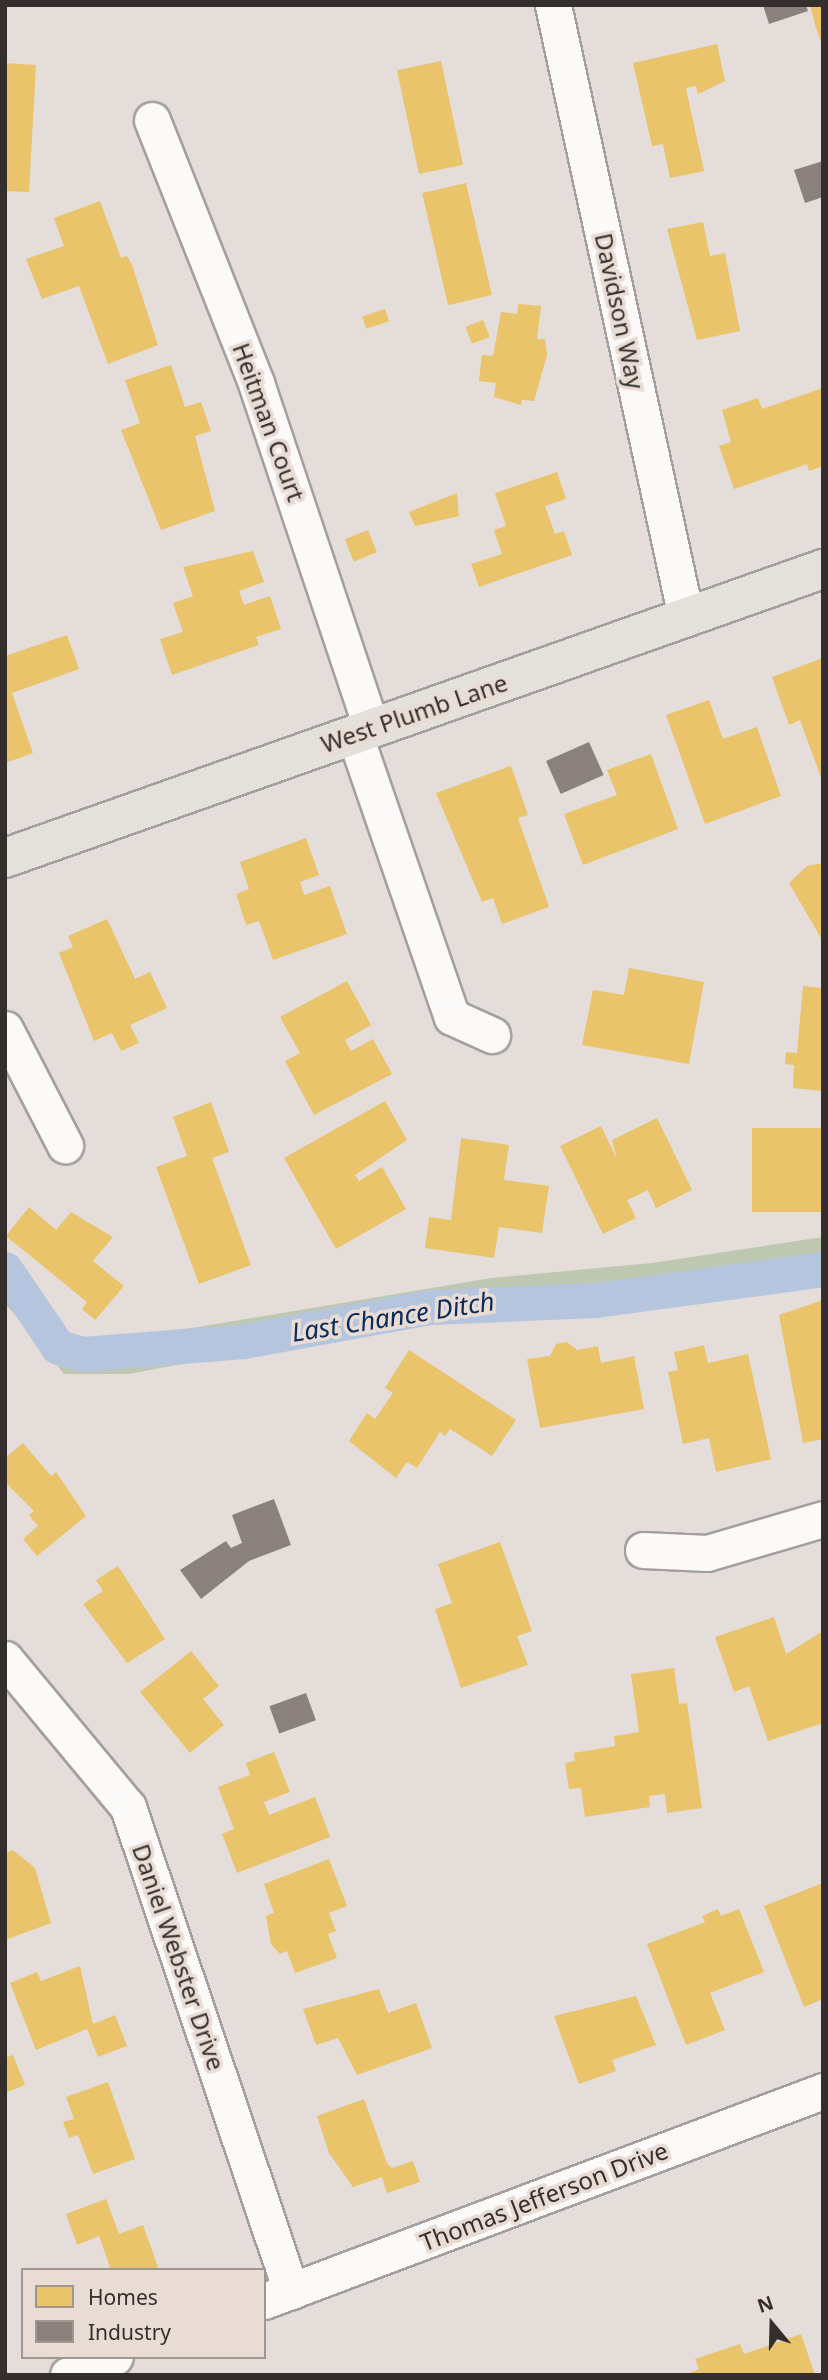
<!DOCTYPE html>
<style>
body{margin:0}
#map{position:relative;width:828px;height:2380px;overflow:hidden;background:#e4ddda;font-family:"Noto Sans",sans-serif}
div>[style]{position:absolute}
.forest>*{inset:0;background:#bec7b0}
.homes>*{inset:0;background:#e9c46a;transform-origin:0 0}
.industry>*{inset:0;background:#8a817c;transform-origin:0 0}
.canal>*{height:35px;margin:-17.5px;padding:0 17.5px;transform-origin:17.5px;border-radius:17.5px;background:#b6c5de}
.roads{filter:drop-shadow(2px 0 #a49f9c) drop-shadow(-2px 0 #a49f9c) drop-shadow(0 2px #a49f9c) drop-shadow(0 -2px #a49f9c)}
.minor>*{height:35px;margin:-17.5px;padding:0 17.5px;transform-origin:17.5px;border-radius:17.5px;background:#fbfaf9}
.major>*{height:38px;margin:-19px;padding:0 19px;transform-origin:19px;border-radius:19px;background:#e4e0da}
span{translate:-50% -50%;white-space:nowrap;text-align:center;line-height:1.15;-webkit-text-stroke:7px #e9dcd5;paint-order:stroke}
.street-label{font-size:24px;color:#342f2c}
.water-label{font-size:26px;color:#0a2a57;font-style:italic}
.frame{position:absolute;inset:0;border:7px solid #342f2c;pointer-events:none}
.legend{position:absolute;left:21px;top:2268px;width:245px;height:91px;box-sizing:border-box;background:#e9dcd5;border:2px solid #a19791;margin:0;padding:9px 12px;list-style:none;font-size:21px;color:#342f2c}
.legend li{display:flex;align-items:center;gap:14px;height:35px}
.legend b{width:35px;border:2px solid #a19791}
.north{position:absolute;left:737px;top:2289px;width:70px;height:70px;-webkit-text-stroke:5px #e9dcd5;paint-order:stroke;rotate:341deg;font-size:19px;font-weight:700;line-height:28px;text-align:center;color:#342f2c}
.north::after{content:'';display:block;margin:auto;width:24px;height:32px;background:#342f2c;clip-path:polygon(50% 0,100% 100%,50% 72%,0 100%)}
</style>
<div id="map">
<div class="forest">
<i style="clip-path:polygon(823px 1237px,823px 1275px,589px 1309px,475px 1315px,362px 1330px,129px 1374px,64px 1374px,5px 1303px,5px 1261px,61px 1341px,91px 1345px,491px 1278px,652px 1263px)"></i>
</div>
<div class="homes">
<i style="clip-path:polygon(810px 5px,823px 5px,823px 47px,816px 28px)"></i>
<i style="clip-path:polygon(717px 44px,725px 81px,698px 94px,696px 86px,686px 88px,704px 171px,670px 178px,663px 144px,652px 146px,633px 63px)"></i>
<i style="left:441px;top:61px;width:106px;height:45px;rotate:78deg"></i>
<i style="clip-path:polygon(5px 63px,36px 65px,29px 192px,5px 191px)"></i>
<i style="left:466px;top:183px;width:115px;height:45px;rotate:77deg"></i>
<i style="clip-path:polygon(100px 201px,121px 258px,127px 256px,132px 265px,158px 345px,108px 364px,79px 286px,42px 299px,26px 259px,64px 246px,54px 218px)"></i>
<i style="clip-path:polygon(703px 222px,710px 256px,725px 253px,740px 331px,697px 340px,667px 229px)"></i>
<i style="clip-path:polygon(518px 304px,541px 306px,537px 339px,545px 339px,547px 355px,534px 401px,522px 400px,521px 405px,494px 397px,496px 383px,479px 381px,482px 355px,493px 356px,501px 312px,517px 314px)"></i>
<i style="left:385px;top:309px;width:13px;height:24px;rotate:72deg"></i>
<i style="left:483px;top:320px;width:18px;height:19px;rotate:68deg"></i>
<i style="clip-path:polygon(171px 365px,185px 407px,201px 402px,211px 431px,195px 436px,215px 511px,161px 530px,121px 430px,140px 423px,125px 380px)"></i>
<i style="clip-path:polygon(823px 388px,823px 466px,809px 471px,807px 464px,734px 489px,719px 446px,731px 442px,722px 410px,758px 398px,762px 409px)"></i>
<i style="clip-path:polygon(557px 472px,566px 499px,545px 506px,555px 534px,564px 531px,572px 555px,479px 587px,471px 564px,502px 554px,494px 530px,506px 526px,495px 493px)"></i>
<i style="clip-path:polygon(457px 493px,459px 516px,415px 526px,409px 512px)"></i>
<i style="left:368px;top:530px;width:24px;height:25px;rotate:68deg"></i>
<i style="clip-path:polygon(253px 551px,264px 582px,239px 591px,244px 605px,270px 596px,281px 629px,256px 637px,259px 645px,172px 675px,160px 639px,183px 632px,173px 603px,193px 596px,183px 567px)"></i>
<i style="clip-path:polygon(67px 635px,79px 669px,12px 693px,33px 753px,5px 763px,5px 656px)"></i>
<i style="clip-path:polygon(823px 658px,823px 780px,822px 780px,800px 720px,789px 725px,772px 677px)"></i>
<i style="clip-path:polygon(709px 700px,723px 739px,757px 727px,781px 796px,705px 824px,666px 715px)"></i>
<i style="clip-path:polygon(651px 754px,678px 829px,583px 865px,564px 814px,617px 795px,607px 770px)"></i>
<i style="clip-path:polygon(511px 766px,528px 815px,518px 818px,549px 907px,502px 924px,493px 898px,482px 902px,436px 793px)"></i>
<i style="clip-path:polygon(306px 838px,319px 875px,300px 882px,304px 895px,330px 886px,347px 934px,273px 960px,259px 921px,246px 925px,236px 894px,249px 889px,240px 862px)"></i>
<i style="clip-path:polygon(823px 863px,823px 938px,821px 938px,789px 883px,807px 866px)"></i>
<i style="clip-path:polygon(107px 919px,135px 979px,150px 972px,167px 1008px,130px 1025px,139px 1043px,121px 1051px,112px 1033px,94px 1041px,59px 953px,73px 947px,68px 936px)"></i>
<i style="clip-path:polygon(629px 968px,704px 982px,689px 1064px,582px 1045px,593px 990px,624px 995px)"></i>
<i style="clip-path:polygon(347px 981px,371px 1025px,345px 1040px,351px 1051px,373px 1039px,392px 1074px,314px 1115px,285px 1061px,300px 1053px,280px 1017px)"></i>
<i style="clip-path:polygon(803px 986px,823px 988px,823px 1091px,793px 1088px,794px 1065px,785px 1064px,786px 1052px,797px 1053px)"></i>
<i style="clip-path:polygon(385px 1101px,407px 1140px,355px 1175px,359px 1181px,382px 1167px,406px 1209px,336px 1249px,284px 1158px)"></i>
<i style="clip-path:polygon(211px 1102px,229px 1152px,212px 1158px,251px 1265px,199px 1284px,156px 1167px,187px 1156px,173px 1117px)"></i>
<i style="clip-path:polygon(657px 1118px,692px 1190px,656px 1208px,648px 1190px,627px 1200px,636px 1218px,603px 1234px,560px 1146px,601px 1126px,617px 1159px,612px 1140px)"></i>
<i style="left:823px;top:1128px;width:84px;height:71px;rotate:90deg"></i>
<i style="clip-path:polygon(461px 1138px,509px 1145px,504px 1180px,549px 1186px,542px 1233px,499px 1227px,494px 1258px,425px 1248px,429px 1217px,451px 1220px)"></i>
<i style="clip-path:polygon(29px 1207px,56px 1230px,71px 1212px,113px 1237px,93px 1261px,124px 1286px,95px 1320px,82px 1309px,87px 1302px,6px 1236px)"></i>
<i style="clip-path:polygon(823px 1300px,823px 1439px,803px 1443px,779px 1315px)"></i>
<i style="clip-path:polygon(567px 1342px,577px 1350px,598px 1346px,601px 1363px,634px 1356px,644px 1409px,540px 1428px,527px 1359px,550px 1356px,556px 1344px)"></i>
<i style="clip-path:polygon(704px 1345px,708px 1363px,748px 1354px,771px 1459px,716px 1472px,709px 1438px,683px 1444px,668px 1372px,678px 1370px,674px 1352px)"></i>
<i style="clip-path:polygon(409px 1350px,516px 1420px,492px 1456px,450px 1429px,445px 1436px,440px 1432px,417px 1468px,407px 1462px,396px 1478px,349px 1441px,367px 1413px,375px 1419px,393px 1393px,385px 1388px)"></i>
<i style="clip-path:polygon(23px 1443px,51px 1476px,56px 1472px,86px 1516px,37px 1556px,23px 1539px,38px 1526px,29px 1515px,34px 1511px,5px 1482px,5px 1458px)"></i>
<i style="clip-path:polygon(500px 1542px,532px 1631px,517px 1636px,528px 1665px,461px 1688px,435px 1609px,452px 1603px,438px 1564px)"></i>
<i style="clip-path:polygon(118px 1566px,165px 1639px,127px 1663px,83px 1604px,103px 1591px,96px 1580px)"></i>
<i style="clip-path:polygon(774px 1617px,786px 1654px,823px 1631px,823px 1723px,768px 1741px,749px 1686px,734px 1692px,715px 1637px)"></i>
<i style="clip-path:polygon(191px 1651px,219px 1686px,203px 1699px,224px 1725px,190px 1753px,140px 1692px)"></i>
<i style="clip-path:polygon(674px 1668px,679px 1704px,687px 1703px,702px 1808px,667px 1813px,665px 1794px,649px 1796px,650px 1807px,585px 1817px,581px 1788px,569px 1789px,565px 1763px,575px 1761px,574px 1753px,615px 1746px,614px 1736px,639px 1732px,631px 1674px)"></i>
<i style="clip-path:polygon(274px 1752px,290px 1792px,264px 1802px,269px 1815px,315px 1797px,330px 1837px,237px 1873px,222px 1834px,234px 1829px,218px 1787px,250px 1775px,246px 1763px)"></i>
<i style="clip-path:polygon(13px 1850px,35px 1868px,51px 1923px,5px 1940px,5px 1853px)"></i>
<i style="clip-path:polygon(329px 1859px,347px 1906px,329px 1913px,336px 1931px,328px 1934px,337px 1958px,295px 1973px,287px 1951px,280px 1954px,271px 1944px,266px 1916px,274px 1913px,264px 1884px)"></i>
<i style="clip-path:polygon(823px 1883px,823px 1999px,804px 2007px,764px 1906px)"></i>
<i style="clip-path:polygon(718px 1909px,721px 1916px,739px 1909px,764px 1972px,710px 1993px,725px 2030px,686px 2045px,647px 1944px,705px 1922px,702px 1916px)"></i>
<i style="clip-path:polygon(80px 1966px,93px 2024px,115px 2015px,127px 2046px,98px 2057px,87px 2029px,36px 2050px,10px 1983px,37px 1972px,41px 1981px)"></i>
<i style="clip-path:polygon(379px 1989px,388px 2013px,416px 2003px,432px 2048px,357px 2075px,338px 2038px,316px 2045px,303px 2009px)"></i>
<i style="clip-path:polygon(636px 1996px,656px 2045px,612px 2060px,616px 2071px,579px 2084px,554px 2016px)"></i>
<i style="clip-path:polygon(13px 2055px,25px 2085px,5px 2093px,5px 2058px)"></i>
<i style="clip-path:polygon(108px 2082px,135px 2159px,93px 2174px,78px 2135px,69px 2138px,63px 2122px,74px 2119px,66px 2097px)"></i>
<i style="clip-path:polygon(364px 2099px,387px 2163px,392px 2168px,413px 2161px,420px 2182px,387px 2193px,382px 2177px,353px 2187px,329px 2153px,317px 2116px)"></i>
<i style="clip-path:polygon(106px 2199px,119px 2234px,143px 2225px,159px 2270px,111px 2270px,99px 2236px,77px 2245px,66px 2214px)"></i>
<i style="clip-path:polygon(801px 2334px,815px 2375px,684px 2375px,699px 2369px,695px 2359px,740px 2344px,744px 2354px)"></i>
</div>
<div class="industry">
<i style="clip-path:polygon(763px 5px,806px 5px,808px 11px,769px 24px)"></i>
<i style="clip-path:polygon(823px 161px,823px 197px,805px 203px,794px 170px)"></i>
<i style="left:589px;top:742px;width:36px;height:47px;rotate:66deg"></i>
<i style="clip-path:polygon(274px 1499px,291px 1545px,249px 1561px,201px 1599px,180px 1570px,226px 1541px,231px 1548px,242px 1543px,232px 1515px)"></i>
<i style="left:306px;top:1693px;width:29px;height:39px;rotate:70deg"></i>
</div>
<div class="canal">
<i style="left:5px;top:1269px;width:94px;rotate:55.8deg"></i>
<i style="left:58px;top:1347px;width:26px;rotate:16deg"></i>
<i style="left:83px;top:1354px;width:161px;rotate:-4.6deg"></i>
<i style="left:243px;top:1341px;width:190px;rotate:-10.3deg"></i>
<i style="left:430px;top:1307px;width:165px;rotate:-2.4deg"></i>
<i style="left:595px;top:1300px;width:230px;rotate:-7.7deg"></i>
</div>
<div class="roads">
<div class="minor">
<i style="left:553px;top:5px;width:626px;rotate:77.74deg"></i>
<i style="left:152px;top:120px;width:283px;rotate:68.4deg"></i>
<i style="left:256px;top:383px;width:365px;rotate:71.5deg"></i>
<i style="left:354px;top:733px;width:300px;rotate:71deg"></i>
<i style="left:452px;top:1017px;width:44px;rotate:24.2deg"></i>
<i style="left:5px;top:1029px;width:131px;rotate:62.7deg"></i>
<i style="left:643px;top:1550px;width:64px;rotate:2.7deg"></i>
<i style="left:707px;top:1553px;width:121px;rotate:-16.3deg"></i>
<i style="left:5px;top:1659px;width:192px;rotate:50.3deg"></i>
<i style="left:128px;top:1807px;width:511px;rotate:71.39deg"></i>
<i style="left:264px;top:2301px;width:597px;rotate:-20.59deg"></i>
<i style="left:68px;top:2375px;width:50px;rotate:-21deg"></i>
</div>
<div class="major">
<i style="left:5px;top:858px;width:868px;rotate:-19.46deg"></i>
</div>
</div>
<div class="street-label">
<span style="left:620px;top:311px;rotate:78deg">Davidson Way</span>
<span style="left:269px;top:422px;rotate:70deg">Heitman Court</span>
<span style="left:414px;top:713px;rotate:-19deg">West Plumb Lane</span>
<span style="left:179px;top:1957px;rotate:71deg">Daniel Webster Drive</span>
<span style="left:544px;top:2196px;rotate:-21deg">Thomas Jefferson Drive</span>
</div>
<div class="water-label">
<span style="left:393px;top:1317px;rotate:-9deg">Last Chance Ditch</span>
</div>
<div class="frame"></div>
<ul class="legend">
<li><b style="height:19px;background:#e9c46a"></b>Homes</li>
<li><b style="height:19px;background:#8a817c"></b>Industry</li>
</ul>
<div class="north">N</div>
</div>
